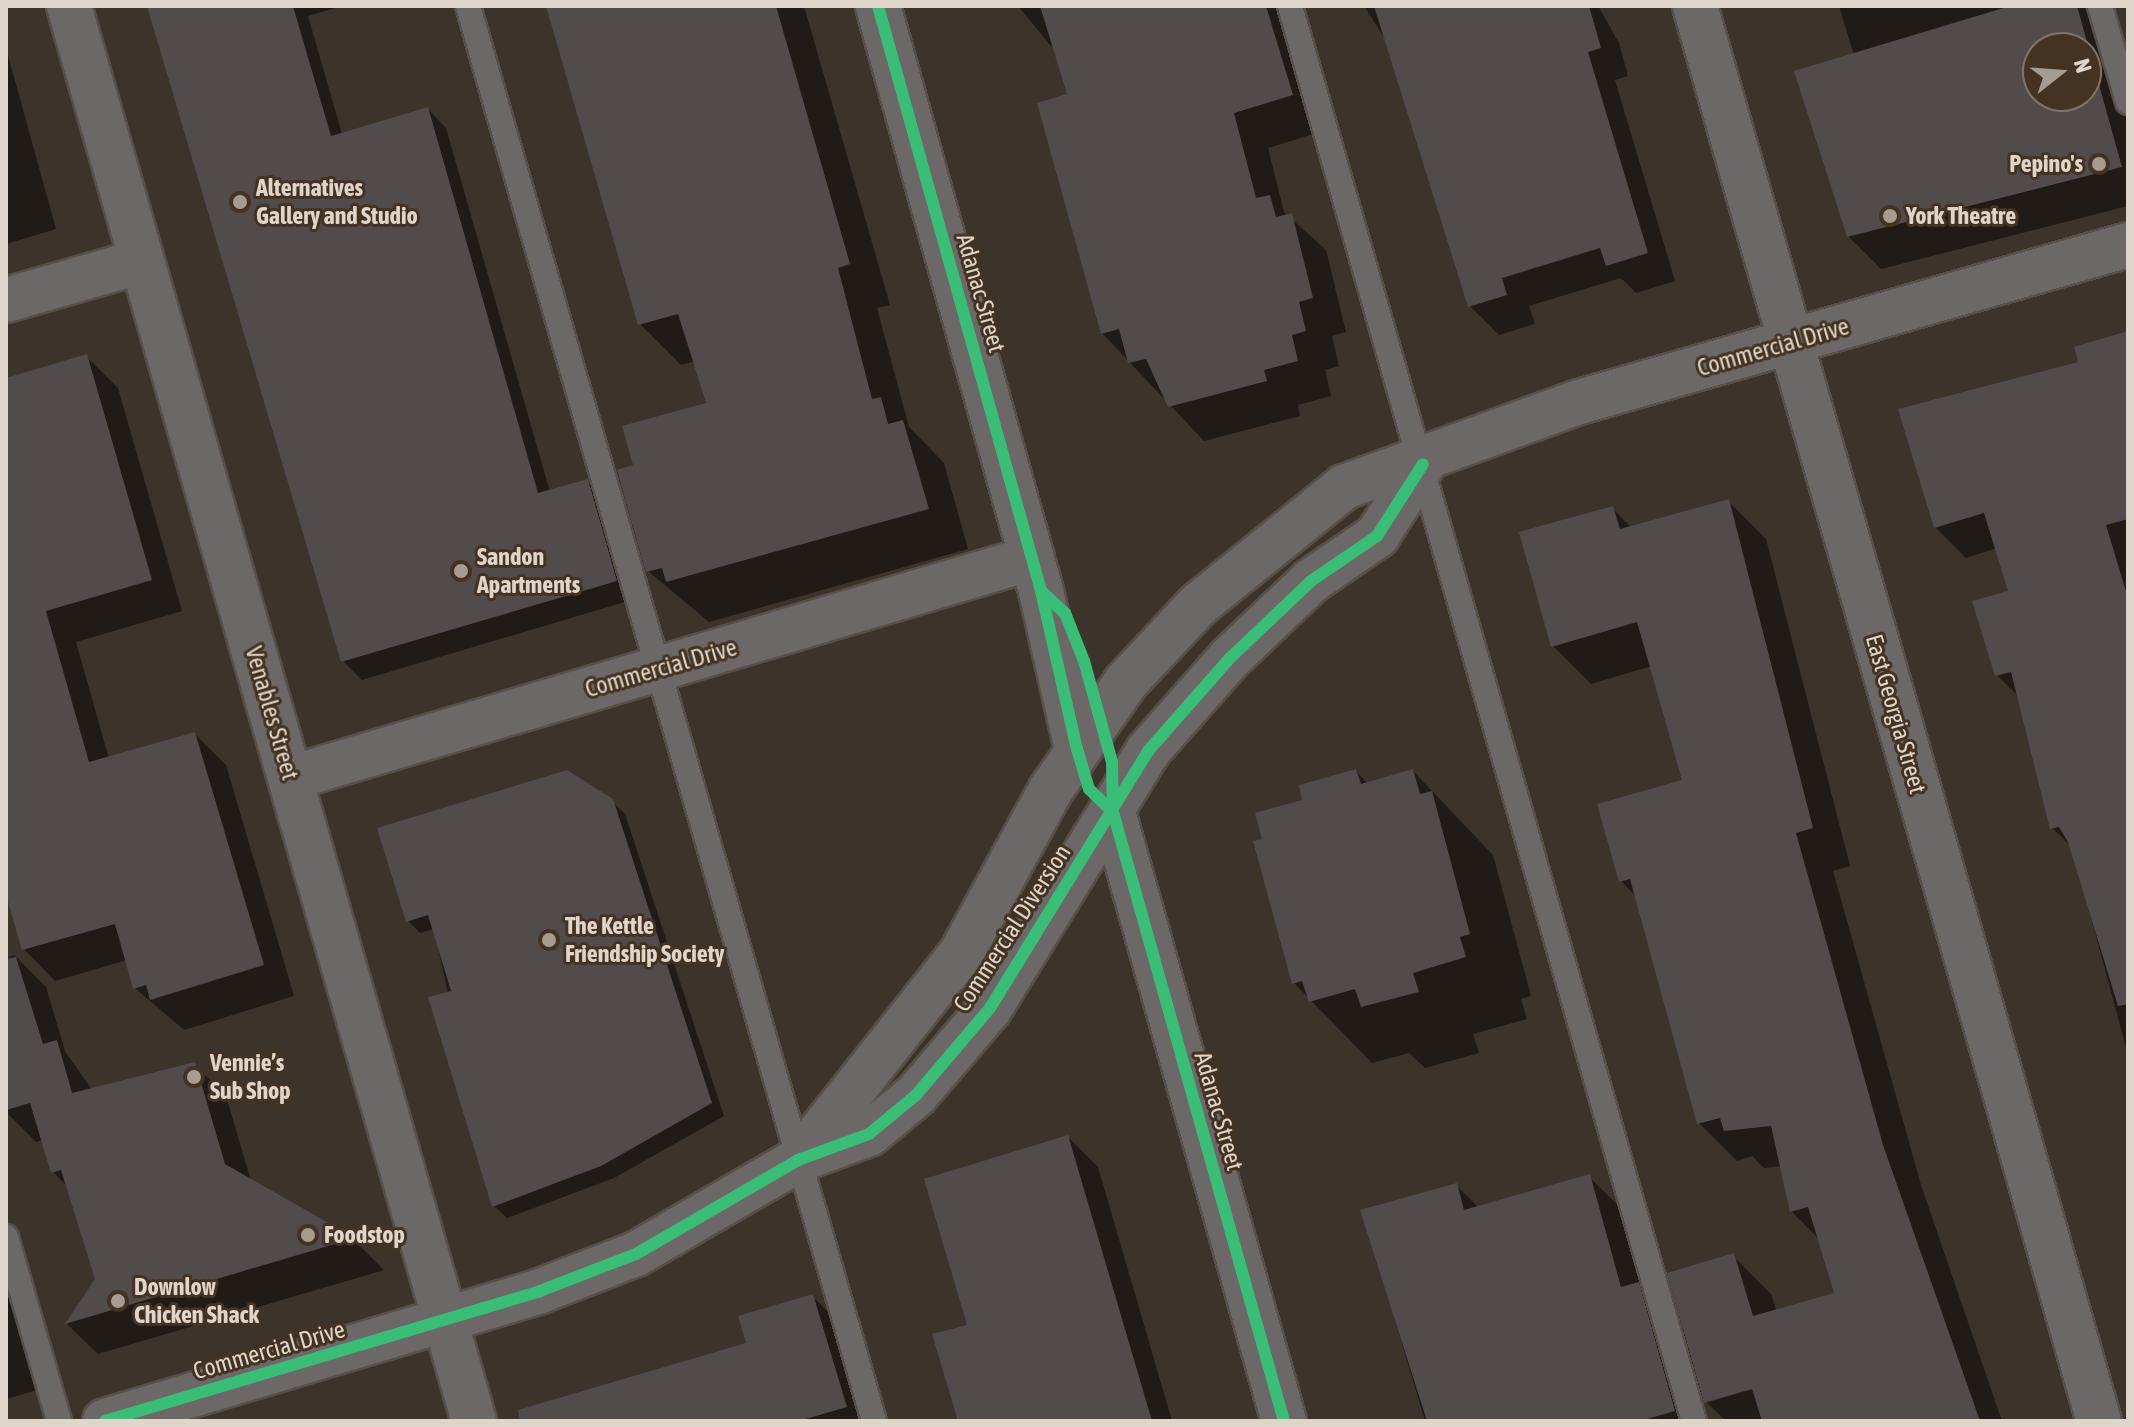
<!DOCTYPE html>
<meta charset="utf-8">
<style>
body{margin:0}
#map{position:relative;width:2134px;height:1427px;overflow:hidden;background:#3c332a;font-family:"Asap Condensed",sans-serif}
div>[style]{position:absolute}
.shadow>*{inset:0;background:#0007}
.building>*{inset:0;background:#524b4b}
.roads{filter:drop-shadow(2px 0 #585048) drop-shadow(-2px 0 #585048) drop-shadow(0 2px #585048) drop-shadow(0 -2px #585048)}
.service>*{height:24px;margin:-12px;padding:0 12px;transform-origin:12px;border-radius:12px;background:#6c6867}
.minor>*{height:44px;margin:-22px;padding:0 22px;transform-origin:22px;border-radius:22px;background:#6c6867}
.tertiary>*{height:44px;margin:-22px;padding:0 22px;transform-origin:22px;border-radius:22px;background:#6c6867}
.cycleway>*{height:12px;margin:-6px;padding:0 6px;transform-origin:6px;border-radius:6px;background:#3abd76}
.dots>*{width:22px;height:22px;translate:-50% -50%;box-sizing:border-box;border:4px solid #432;border-radius:50%}
span{translate:-50% -50%;white-space:nowrap;text-align:center;line-height:1.15;-webkit-text-stroke:6px #432;paint-order:stroke}
.poi-label{font-size:24px;color:#e0d5ca;font-weight:700}
.right{translate:-100% -50%;text-align:right}
.left{translate:0 -50%;text-align:left}
.street-label{font-size:24px;color:#e0d5ca}
.frame{position:absolute;inset:0;border:8px solid #e0d5ca;pointer-events:none}
.north{position:absolute;left:2022px;top:32px;width:80px;height:80px;box-sizing:border-box;background:#432;border:2px solid #827465;border-radius:50%;rotate:73deg;font-size:22px;font-weight:700;line-height:32px;text-align:center;color:#e0d5ca}
.north::after{content:'';display:block;margin:auto;width:28px;height:36px;background:#a79c92;clip-path:polygon(50% 0,100% 100%,50% 72%,0 100%)}
</style>
<div id="map">
<div class="shadow">
<i style="clip-path:polygon(150px 6px,342px 6px,308px 16px,342px 134px,428px 109px,446px 128px,550px 492px,587px 481px,606px 500px,635px 599px,362px 680px,343px 661px)"></i>
<i style="clip-path:polygon(548px 6px,804px 6px,890px 305px,877px 308px,909px 427px,944px 463px,968px 549px,709px 622px,648px 571px,636px 467px,708px 405px,695px 361px,681px 365px,640px 324px)"></i>
<i style="clip-path:polygon(1018px 6px,1292px 6px,1326px 130px,1268px 148px,1284px 212px,1326px 250px,1346px 332px,1332px 336px,1339px 366px,1325px 370px,1331px 396px,1298px 405px,1300px 416px,1204px 441px,1102px 333px,1070px 96px,1056px 52px)"></i>
<i style="clip-path:polygon(1364px 6px,1598px 6px,1619px 43px,1628px 76px,1615px 80px,1675px 281px,1636px 293px,1621px 278px,1529px 306px,1535px 324px,1499px 335px,1470px 306px,1387px 42px)"></i>
<i style="clip-path:polygon(evenodd,1839px 6px,2101px 6px,2128px 105px,2128px 206px,1881px 269px,1848px 236px,1854px 55px,1839px 6px,2038px 48px,2086px 48px,2086px 96px,2038px 96px,2038px 48px)"></i>
<i style="clip-path:polygon(6px 48px,56px 229px,6px 244px)"></i>
<i style="clip-path:polygon(2128px 333px,2128px 1055px,2072px 847px,2052px 828px,2019px 697px,1997px 675px,2011px 592px,1997px 548px,1966px 558px,1935px 527px,2081px 363px)"></i>
<i style="clip-path:polygon(86px 356px,118px 388px,182px 611px,76px 642px,109px 759px,195px 734px,226px 765px,294px 996px,184px 1030px,135px 988px,127px 960px,55px 981px,24px 949px,6px 888px,6px 380px)"></i>
<i style="clip-path:polygon(1728px 501px,1766px 539px,1850px 866px,1833px 871px,1921px 1185px,2002px 1421px,1726px 1421px,1700px 1396px,1708px 1421px,1425px 1421px,1363px 1212px,1456px 1185px,1479px 1208px,1589px 1177px,1632px 1219px,1654px 1300px,1686px 1332px,1733px 1256px,1771px 1294px,1777px 1312px,1837px 1294px,1820px 1240px,1791px 1211px,1782px 1166px,1764px 1168px,1752px 1156px,1737px 1161px,1699px 1123px,1637px 897px,1621px 881px,1684px 781px,1652px 666px,1591px 684px,1553px 646px,1612px 508px,1632px 528px)"></i>
<i style="clip-path:polygon(1356px 771px,1368px 784px,1413px 771px,1493px 855px,1531px 996px,1521px 999px,1527px 1019px,1473px 1034px,1479px 1053px,1425px 1068px,1409px 1053px,1372px 1063px,1294px 983px,1265px 840px,1305px 802px)"></i>
<i style="clip-path:polygon(611px 801px,625px 814px,724px 1116px,614px 1178px,507px 1218px,494px 1206px,434px 929px,420px 933px,408px 921px)"></i>
<i style="clip-path:polygon(14px 955px,46px 987px,65px 1051px,92px 1090px,195px 1065px,226px 1096px,251px 1181px,354px 1240px,384px 1270px,98px 1354px,67px 1324px,97px 1280px,69px 1188px,53px 1172px,43px 1140px,36px 1142px,6px 1112px,6px 958px)"></i>
<i style="clip-path:polygon(1068px 1137px,1098px 1167px,1172px 1421px,960px 1421px,970px 1326px)"></i>
<i style="clip-path:polygon(6px 1237px,51px 1386px,6px 1399px)"></i>
<i style="clip-path:polygon(812px 1296px,842px 1326px,870px 1421px,552px 1421px,749px 1344px)"></i>
</div>
<div class="building">
<i style="clip-path:polygon(147px 6px,293px 6px,331px 136px,428px 107px,538px 493px,588px 479px,617px 581px,341px 662px)"></i>
<i style="clip-path:polygon(546px 6px,776px 6px,850px 264px,838px 268px,872px 399px,881px 397px,888px 424px,903px 420px,929px 509px,666px 582px,662px 568px,646px 572px,617px 470px,633px 465px,622px 426px,706px 403px,678px 314px,638px 325px)"></i>
<i style="clip-path:polygon(1040px 6px,1266px 6px,1293px 95px,1234px 113px,1256px 198px,1270px 195px,1276px 217px,1292px 213px,1313px 298px,1299px 302px,1306px 331px,1292px 335px,1298px 361px,1264px 370px,1267px 381px,1168px 407px,1146px 359px,1128px 363px,1119px 329px,1101px 334px,1037px 103px,1067px 94px)"></i>
<i style="clip-path:polygon(1374px 6px,1589px 6px,1601px 48px,1588px 52px,1648px 253px,1606px 266px,1600px 248px,1502px 278px,1507px 295px,1468px 307px)"></i>
<i style="clip-path:polygon(evenodd,2010px 6px,2077px 6px,2122px 167px,1847px 237px,1794px 71px,2010px 6px,2038px 48px,2086px 48px,2086px 96px,2038px 96px,2038px 48px)"></i>
<i style="clip-path:polygon(2128px 331px,2128px 519px,2106px 525px,2128px 598px,2128px 1004px,2118px 1006px,2068px 842px,2059px 827px,2050px 829px,2011px 672px,1995px 676px,1972px 601px,2008px 591px,1984px 513px,1934px 528px,1898px 409px,2078px 362px,2074px 347px)"></i>
<i style="clip-path:polygon(87px 354px,152px 580px,46px 611px,89px 762px,195px 732px,264px 965px,150px 1000px,146px 985px,133px 989px,115px 924px,22px 950px,6px 895px,6px 378px)"></i>
<i style="clip-path:polygon(1729px 499px,1813px 828px,1796px 833px,1883px 1145px,1980px 1421px,1762px 1421px,1752px 1389px,1704px 1403px,1667px 1273px,1734px 1253px,1753px 1316px,1834px 1293px,1808px 1207px,1790px 1212px,1771px 1126px,1724px 1131px,1720px 1118px,1697px 1124px,1630px 879px,1619px 882px,1597px 804px,1682px 780px,1637px 622px,1551px 647px,1519px 532px,1613px 506px,1620px 529px)"></i>
<i style="clip-path:polygon(1356px 769px,1361px 784px,1413px 769px,1420px 794px,1432px 791px,1470px 934px,1460px 937px,1466px 957px,1413px 973px,1419px 992px,1361px 1007px,1355px 989px,1309px 1002px,1302px 981px,1292px 984px,1253px 841px,1262px 839px,1255px 813px,1302px 800px,1299px 785px)"></i>
<i style="clip-path:polygon(567px 770px,613px 799px,712px 1103px,601px 1166px,492px 1207px,428px 997px,451px 991px,428px 915px,406px 922px,377px 828px)"></i>
<i style="clip-path:polygon(16px 957px,43px 1044px,57px 1040px,72px 1093px,195px 1062px,225px 1164px,355px 1238px,65px 1324px,95px 1279px,61px 1170px,51px 1173px,30px 1103px,6px 1110px,6px 959px)"></i>
<i style="clip-path:polygon(1068px 1135px,1152px 1421px,958px 1421px,932px 1334px,967px 1325px,924px 1179px)"></i>
<i style="clip-path:polygon(1590px 1174px,1621px 1287px,1639px 1282px,1675px 1411px,1640px 1421px,1427px 1421px,1360px 1210px,1457px 1183px,1464px 1210px)"></i>
<i style="clip-path:polygon(813px 1294px,847px 1407px,799px 1421px,520px 1421px,518px 1410px,746px 1343px,738px 1316px)"></i>
</div>
<div class="roads">
<div class="service">
<i style="left:468px;top:6px;width:1472px;rotate:73.99deg"></i>
<i style="left:1290px;top:6px;width:1472px;rotate:74.07deg"></i>
<i style="left:2100px;top:6px;width:100px;rotate:73.7deg"></i>
<i style="left:6px;top:1237px;width:191px;rotate:73.9deg"></i>
</div>
<div class="minor">
<i style="left:878px;top:6px;width:607px;rotate:74.43deg"></i>
<i style="left:1041px;top:591px;width:162px;rotate:77.2deg"></i>
<i style="left:1695px;top:6px;width:1472px;rotate:74.07deg"></i>
<i style="left:6px;top:300px;width:141px;rotate:-16deg"></i>
<i style="left:290px;top:778px;width:774px;rotate:-16.51deg"></i>
<i style="left:1113px;top:812px;width:633px;rotate:74.32deg"></i>
</div>
<div class="tertiary">
<i style="left:69px;top:6px;width:1472px;rotate:74.03deg"></i>
<i style="left:798px;top:1160px;width:265px;rotate:-51.7deg"></i>
<i style="left:962px;top:952px;width:183px;rotate:-61.3deg"></i>
<i style="left:1050px;top:791px;width:133px;rotate:-55.1deg"></i>
<i style="left:1126px;top:682px;width:105px;rotate:-46.9deg"></i>
<i style="left:1198px;top:605px;width:188px;rotate:-38.9deg"></i>
<i style="left:1344px;top:487px;width:250px;rotate:-19.9deg"></i>
<i style="left:1579px;top:402px;width:571px;rotate:-15.96deg"></i>
<i style="left:105px;top:1421px;width:454px;rotate:-16.6deg"></i>
<i style="left:540px;top:1291px;width:103px;rotate:-21.1deg"></i>
<i style="left:636px;top:1254px;width:187px;rotate:-30.1deg"></i>
<i style="left:798px;top:1160px;width:76px;rotate:-20.1deg"></i>
<i style="left:869px;top:1134px;width:61px;rotate:-39.7deg"></i>
<i style="left:916px;top:1095px;width:114px;rotate:-49.6deg"></i>
<i style="left:990px;top:1008px;width:302px;rotate:-58.4deg"></i>
<i style="left:1148px;top:751px;width:124px;rotate:-48.6deg"></i>
<i style="left:1230px;top:658px;width:112px;rotate:-43.5deg"></i>
<i style="left:1311px;top:581px;width:80px;rotate:-34.3deg"></i>
<i style="left:1377px;top:536px;width:85px;rotate:-57.4deg"></i>
</div>
</div>
<div class="cycleway">
<i style="left:878px;top:6px;width:607px;rotate:74.43deg"></i>
<i style="left:1041px;top:591px;width:162px;rotate:77.2deg"></i>
<i style="left:1077px;top:749px;width:42px;rotate:73.3deg"></i>
<i style="left:1089px;top:789px;width:33px;rotate:44deg"></i>
<i style="left:1041px;top:591px;width:33px;rotate:43deg"></i>
<i style="left:1065px;top:613px;width:52px;rotate:68.4deg"></i>
<i style="left:1084px;top:661px;width:105px;rotate:74.5deg"></i>
<i style="left:1112px;top:762px;width:50px;rotate:88.9deg"></i>
<i style="left:1113px;top:812px;width:633px;rotate:74.32deg"></i>
<i style="left:105px;top:1421px;width:454px;rotate:-16.6deg"></i>
<i style="left:540px;top:1291px;width:103px;rotate:-21.1deg"></i>
<i style="left:636px;top:1254px;width:187px;rotate:-30.1deg"></i>
<i style="left:798px;top:1160px;width:76px;rotate:-20.1deg"></i>
<i style="left:869px;top:1134px;width:61px;rotate:-39.7deg"></i>
<i style="left:916px;top:1095px;width:114px;rotate:-49.6deg"></i>
<i style="left:990px;top:1008px;width:302px;rotate:-58.4deg"></i>
<i style="left:1148px;top:751px;width:124px;rotate:-48.6deg"></i>
<i style="left:1230px;top:658px;width:112px;rotate:-43.5deg"></i>
<i style="left:1311px;top:581px;width:80px;rotate:-34.3deg"></i>
<i style="left:1377px;top:536px;width:85px;rotate:-57.4deg"></i>
</div>
<div class="dots">
<i style="left:2099px;top:164px;background:#a79c92"></i>
<i style="left:240px;top:202px;background:#a79c92"></i>
<i style="left:1890px;top:216px;background:#a79c92"></i>
<i style="left:461px;top:571px;background:#a79c92"></i>
<i style="left:549px;top:940px;background:#a79c92"></i>
<i style="left:194px;top:1077px;background:#a79c92"></i>
<i style="left:308px;top:1235px;background:#a79c92"></i>
<i style="left:118px;top:1301px;background:#a79c92"></i>
</div>
<div class="poi-label">
<span class="right" style="left:2083px;top:164px">Pepino's</span>
<span class="left" style="left:256px;top:202px">Alternatives<br>Gallery and Studio</span>
<span class="left" style="left:1906px;top:216px">York Theatre</span>
<span class="left" style="left:477px;top:571px">Sandon<br>Apartments</span>
<span class="left" style="left:565px;top:940px">The Kettle<br>Friendship Society</span>
<span class="left" style="left:210px;top:1077px">Vennie’s<br>Sub Shop</span>
<span class="left" style="left:324px;top:1235px">Foodstop</span>
<span class="left" style="left:134px;top:1301px">Downlow<br>Chicken Shack</span>
</div>
<div class="street-label">
<span style="left:981px;top:293px;rotate:74deg">Adanac Street</span>
<span style="left:1773px;top:347px;rotate:-16deg">Commercial Drive</span>
<span style="left:661px;top:668px;rotate:-16deg">Commercial Drive</span>
<span style="left:272px;top:713px;rotate:74deg">Venables Street</span>
<span style="left:1896px;top:714px;rotate:74deg">East Georgia Street</span>
<span style="left:1012px;top:928px;rotate:-57deg">Commercial Diversion</span>
<span style="left:1219px;top:1111px;rotate:74deg">Adanac Street</span>
<span style="left:269px;top:1350px;rotate:-16deg">Commercial Drive</span>
</div>
<div class="frame"></div>
<div class="north">N</div>
</div>
